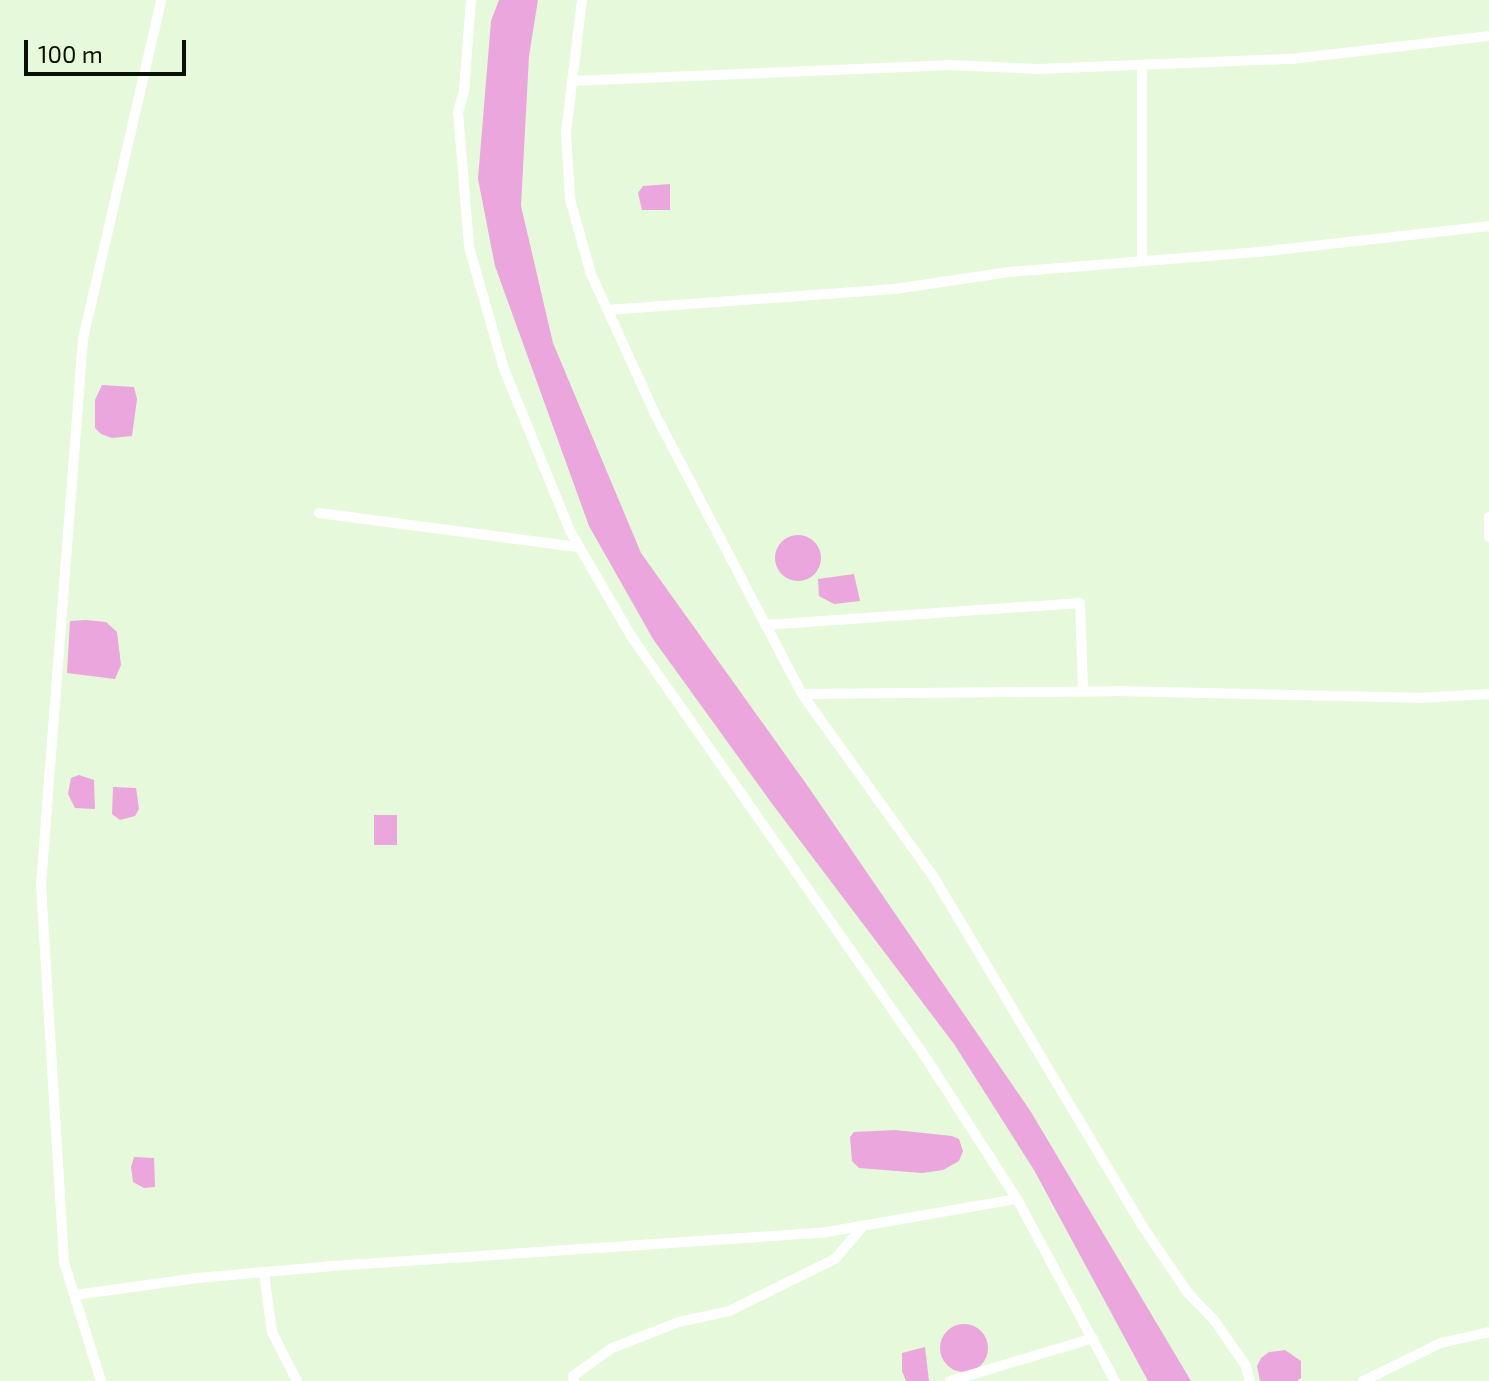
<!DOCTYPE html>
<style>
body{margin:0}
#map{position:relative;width:1489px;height:1381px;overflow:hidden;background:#e6f9da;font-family:"Exo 2",sans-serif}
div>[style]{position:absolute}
.water>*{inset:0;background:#eba6dd;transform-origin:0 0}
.round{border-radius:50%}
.minor>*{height:10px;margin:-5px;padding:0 5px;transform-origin:5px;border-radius:5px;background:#fff}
span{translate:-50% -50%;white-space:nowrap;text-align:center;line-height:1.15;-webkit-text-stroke:8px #e6f9da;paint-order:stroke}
.scale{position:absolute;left:24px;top:40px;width:162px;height:36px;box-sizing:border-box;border:4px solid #0b1107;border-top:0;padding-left:10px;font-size:24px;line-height:28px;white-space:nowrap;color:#0b1107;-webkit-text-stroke:6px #e6f9da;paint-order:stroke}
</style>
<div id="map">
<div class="water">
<i style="clip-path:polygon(499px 0,538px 0,529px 56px,521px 206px,553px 343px,641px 553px,807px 785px,1031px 1112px,1191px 1381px,1148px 1381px,1034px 1170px,954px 1044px,773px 805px,653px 639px,589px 526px,495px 266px,478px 179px,491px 21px)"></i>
<i style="clip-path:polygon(670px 184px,670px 210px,642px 210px,638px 193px,643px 186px)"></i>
<i style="clip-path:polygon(102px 385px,134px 387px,137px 399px,132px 436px,112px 438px,101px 434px,95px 428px,95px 400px)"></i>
<i class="round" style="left:775px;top:535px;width:46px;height:46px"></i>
<i style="clip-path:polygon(854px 574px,860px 601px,834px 604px,819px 596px,818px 579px)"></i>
<i style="clip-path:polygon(86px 620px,106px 622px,117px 632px,121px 665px,115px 679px,67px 673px,70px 621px)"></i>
<i style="clip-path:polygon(79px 775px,94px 780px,95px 809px,75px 808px,68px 794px,71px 778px)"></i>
<i style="clip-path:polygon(113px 787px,136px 788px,139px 809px,135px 816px,120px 820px,112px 814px)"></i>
<i style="left:374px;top:815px;width:23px;height:30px"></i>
<i style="clip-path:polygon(895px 1130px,952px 1136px,959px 1139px,963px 1151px,959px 1161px,943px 1170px,922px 1173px,859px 1168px,852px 1161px,850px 1137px,854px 1132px)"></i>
<i style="clip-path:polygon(134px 1157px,154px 1158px,155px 1187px,144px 1188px,133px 1182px,131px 1167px)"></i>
<i class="round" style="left:940px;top:1324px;width:48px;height:48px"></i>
<i style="clip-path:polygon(925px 1347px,929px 1381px,906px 1381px,902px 1371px,902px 1353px)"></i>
<i style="clip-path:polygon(1285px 1350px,1301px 1361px,1301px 1378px,1297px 1381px,1260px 1381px,1257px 1366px,1261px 1358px,1269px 1352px)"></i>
</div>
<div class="minor">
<i style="left:471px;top:0;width:91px;rotate:94.4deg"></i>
<i style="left:464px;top:91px;width:22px;rotate:106deg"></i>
<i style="left:458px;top:112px;width:135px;rotate:85.3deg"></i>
<i style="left:469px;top:247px;width:127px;rotate:74deg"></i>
<i style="left:504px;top:369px;width:175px;rotate:67.8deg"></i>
<i style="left:570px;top:531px;width:121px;rotate:59.8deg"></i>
<i style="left:631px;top:636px;width:515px;rotate:55.04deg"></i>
<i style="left:926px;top:1058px;width:168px;rotate:57.2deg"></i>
<i style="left:582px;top:0;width:134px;rotate:96.9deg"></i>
<i style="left:566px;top:133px;width:66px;rotate:86.5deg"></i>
<i style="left:570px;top:199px;width:78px;rotate:74.4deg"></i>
<i style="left:591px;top:274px;width:154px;rotate:65.4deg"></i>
<i style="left:655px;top:414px;width:316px;rotate:62.3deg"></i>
<i style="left:802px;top:694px;width:224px;rotate:54.3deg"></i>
<i style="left:933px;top:876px;width:409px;rotate:59.1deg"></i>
<i style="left:1143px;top:1227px;width:80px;rotate:55.7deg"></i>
<i style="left:1188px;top:1293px;width:37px;rotate:46deg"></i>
<i style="left:1214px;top:1320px;width:56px;rotate:55.2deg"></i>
<i style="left:1246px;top:1366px;width:16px;rotate:75deg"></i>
<i style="left:1142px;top:65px;width:196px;rotate:90deg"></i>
<i style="left:572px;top:81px;width:375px;rotate:-2.4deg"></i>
<i style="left:947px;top:65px;width:91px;rotate:2.5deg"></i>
<i style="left:1038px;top:69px;width:253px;rotate:-2.3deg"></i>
<i style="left:1291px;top:59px;width:199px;rotate:-6.6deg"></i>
<i style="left:608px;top:310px;width:288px;rotate:-4.2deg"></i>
<i style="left:895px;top:289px;width:115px;rotate:-8.5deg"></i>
<i style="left:1009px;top:272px;width:251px;rotate:-4.6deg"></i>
<i style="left:1259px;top:252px;width:231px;rotate:-6.4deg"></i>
<i style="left:319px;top:513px;width:262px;rotate:7.5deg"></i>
<i style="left:1489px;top:517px;width:20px;rotate:90deg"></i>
<i style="left:765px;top:625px;width:316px;rotate:-4deg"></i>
<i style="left:1080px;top:603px;width:88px;rotate:88deg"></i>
<i style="left:802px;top:694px;width:313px;rotate:-0.5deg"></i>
<i style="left:1115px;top:691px;width:302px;rotate:1.3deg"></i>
<i style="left:1417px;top:698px;width:72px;rotate:-3.2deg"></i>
<i style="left:264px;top:1273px;width:60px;rotate:82.3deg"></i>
<i style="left:272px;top:1332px;width:55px;rotate:63deg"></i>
<i style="left:75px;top:1295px;width:124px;rotate:-7.9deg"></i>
<i style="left:198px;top:1278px;width:136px;rotate:-5.1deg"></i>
<i style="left:333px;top:1266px;width:495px;rotate:-3.9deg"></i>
<i style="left:827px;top:1232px;width:193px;rotate:-9.9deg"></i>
<i style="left:1017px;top:1199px;width:207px;rotate:61.7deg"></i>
<i style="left:101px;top:1381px;width:125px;rotate:-107.3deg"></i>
<i style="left:64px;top:1262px;width:378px;rotate:-93.5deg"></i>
<i style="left:41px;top:885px;width:548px;rotate:-85.6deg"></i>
<i style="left:83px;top:339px;width:348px;rotate:-77deg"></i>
<i style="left:574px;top:1381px;width:5px;rotate:-101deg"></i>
<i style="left:573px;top:1376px;width:48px;rotate:-35.7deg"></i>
<i style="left:612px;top:1348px;width:72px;rotate:-21.2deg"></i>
<i style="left:679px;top:1322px;width:51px;rotate:-12.4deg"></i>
<i style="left:729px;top:1311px;width:118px;rotate:-26.1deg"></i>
<i style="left:835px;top:1259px;width:43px;rotate:-49.7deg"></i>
<i style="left:950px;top:1381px;width:149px;rotate:-16.7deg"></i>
<i style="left:1363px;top:1381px;width:87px;rotate:-26deg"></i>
<i style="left:1441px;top:1343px;width:49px;rotate:-12.9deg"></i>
</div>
<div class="scale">100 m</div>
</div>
